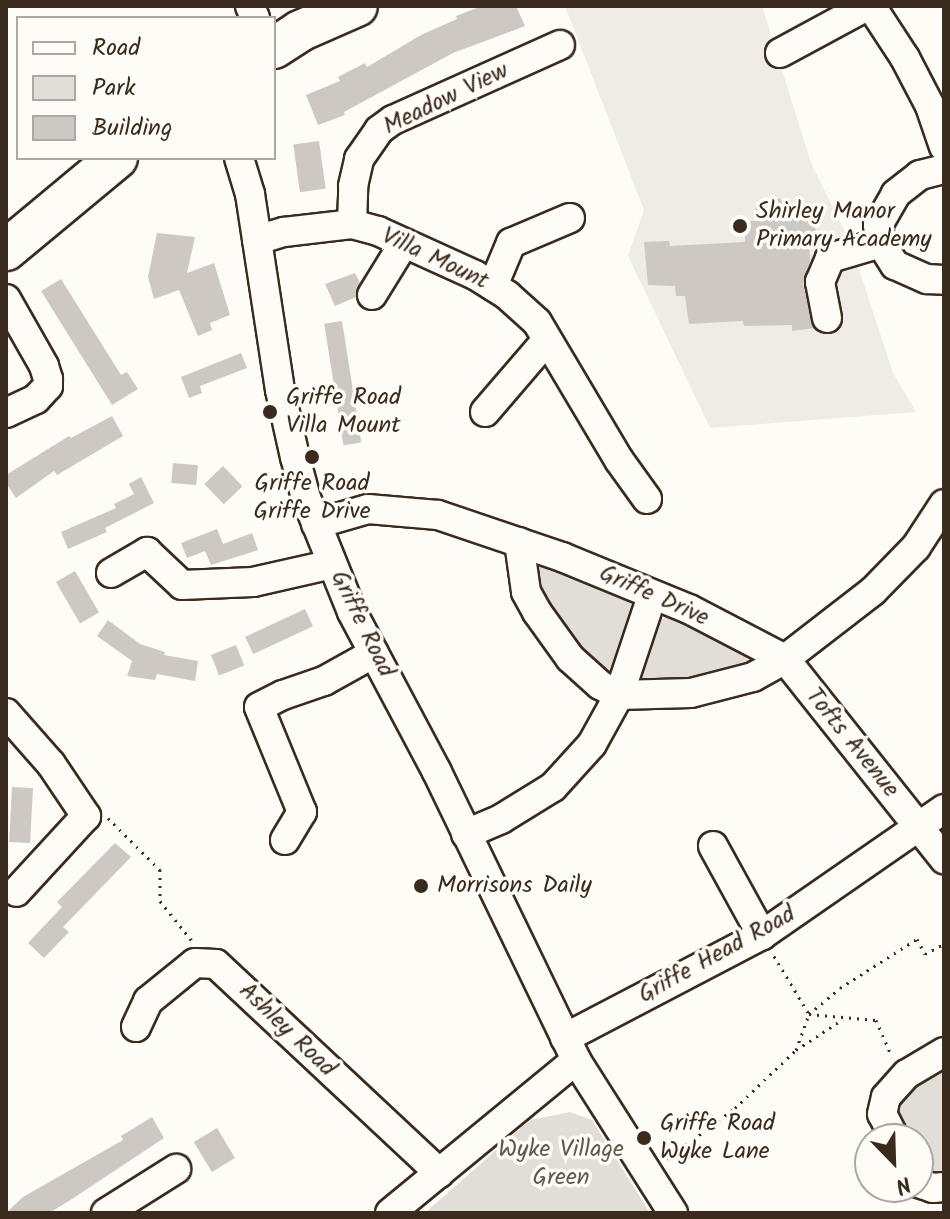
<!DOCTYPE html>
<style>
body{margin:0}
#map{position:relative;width:950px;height:1219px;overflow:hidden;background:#fdfcf7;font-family:Kalam,sans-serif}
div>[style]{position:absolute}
.built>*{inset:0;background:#efece7}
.green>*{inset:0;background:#e1ded7}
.building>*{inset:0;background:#cdc8c2;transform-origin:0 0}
.path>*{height:3px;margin-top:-1.5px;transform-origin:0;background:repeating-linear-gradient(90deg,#3b2a1e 0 2px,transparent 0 8px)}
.roads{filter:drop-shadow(2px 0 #3b2a1e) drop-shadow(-2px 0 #3b2a1e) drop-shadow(0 2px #3b2a1e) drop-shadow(0 -2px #3b2a1e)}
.minor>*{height:28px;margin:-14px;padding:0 14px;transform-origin:14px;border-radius:14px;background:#fdfcf7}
.highway>*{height:40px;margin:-20px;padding:0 20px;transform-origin:20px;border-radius:20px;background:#fdfcf7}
.dots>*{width:22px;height:22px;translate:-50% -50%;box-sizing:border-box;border:4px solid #fdfcf7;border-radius:50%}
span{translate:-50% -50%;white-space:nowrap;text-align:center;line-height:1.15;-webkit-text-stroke:7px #fdfcf7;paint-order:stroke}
.street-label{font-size:24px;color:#3b2a1e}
.poi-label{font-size:24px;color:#3b2a1e}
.left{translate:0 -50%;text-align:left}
.park-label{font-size:24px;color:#64574c}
.frame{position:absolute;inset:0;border:8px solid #3b2a1e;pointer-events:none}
.legend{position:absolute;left:16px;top:16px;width:260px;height:144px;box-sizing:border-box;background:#fdfcf7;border:2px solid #afa8a0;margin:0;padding:10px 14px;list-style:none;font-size:24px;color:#3b2a1e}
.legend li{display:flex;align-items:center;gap:16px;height:40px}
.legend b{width:40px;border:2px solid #afa8a0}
.north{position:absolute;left:854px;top:1123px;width:80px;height:80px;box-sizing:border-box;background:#fdfcf7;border:2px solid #afa8a0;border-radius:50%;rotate:157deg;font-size:22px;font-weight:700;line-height:32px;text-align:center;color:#3b2a1e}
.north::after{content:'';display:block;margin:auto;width:28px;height:36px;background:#3b2a1e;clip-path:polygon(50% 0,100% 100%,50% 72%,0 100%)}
</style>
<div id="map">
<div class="built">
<i style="clip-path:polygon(565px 6px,762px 6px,811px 163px,850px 242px,893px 373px,916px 412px,710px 428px,628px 256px,644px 210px)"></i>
</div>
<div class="green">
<i style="clip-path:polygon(541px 565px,624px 597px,636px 609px,615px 670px,603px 674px,565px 640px,532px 574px)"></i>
<i style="clip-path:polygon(667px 617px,755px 655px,754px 668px,736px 676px,644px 686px,636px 673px,650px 624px)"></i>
<i style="clip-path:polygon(944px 1069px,944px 1175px,928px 1178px,918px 1164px,918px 1139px,903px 1139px,892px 1116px,903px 1091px)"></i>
<i style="clip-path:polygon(570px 1112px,592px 1120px,650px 1213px,425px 1213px,530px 1120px)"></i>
</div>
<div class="building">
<i style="clip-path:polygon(482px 6px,516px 6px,525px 26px,453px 53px,344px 112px,345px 115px,318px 125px,306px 95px,340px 81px,338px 77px,365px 63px,367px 67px,421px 35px,457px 19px,456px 16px)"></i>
<i style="left:319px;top:141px;width:48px;height:26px;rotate:82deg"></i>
<i style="clip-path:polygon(780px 198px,787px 210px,803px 203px,817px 232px,809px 237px,810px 261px,803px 284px,814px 328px,792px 331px,792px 325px,744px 326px,743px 321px,689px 324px,685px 296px,676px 296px,675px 286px,648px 285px,644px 242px,669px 241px,670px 246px,745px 242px,745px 221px,760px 221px,755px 208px)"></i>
<i style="clip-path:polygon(157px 233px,195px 237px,187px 273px,214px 263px,230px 315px,210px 323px,212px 330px,198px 336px,179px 290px,154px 299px,148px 277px)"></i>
<i style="clip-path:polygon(355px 273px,360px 283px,356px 297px,335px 306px,325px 284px)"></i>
<i style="clip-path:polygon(61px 279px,121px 375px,127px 372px,138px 389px,112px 405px,41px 291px)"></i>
<i style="left:342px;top:321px;width:123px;height:18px;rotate:81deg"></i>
<i style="clip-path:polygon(241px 353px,247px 368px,200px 386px,202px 393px,189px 398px,181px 377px)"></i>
<i style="clip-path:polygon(112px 416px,123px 436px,57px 475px,54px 471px,16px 498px,6px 483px,6px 475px,69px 436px,71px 438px)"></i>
<i style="left:173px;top:463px;width:25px;height:20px;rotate:5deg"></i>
<i style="left:223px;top:466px;width:28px;height:26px;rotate:46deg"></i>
<i style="clip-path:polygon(141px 477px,154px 503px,105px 528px,107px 532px,68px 549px,61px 532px,116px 508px,114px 504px,134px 494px,129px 484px)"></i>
<i style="clip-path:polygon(217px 529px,223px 544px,252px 533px,258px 550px,211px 565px,205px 551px,187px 558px,181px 543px)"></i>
<i style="left:75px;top:571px;width:48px;height:22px;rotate:60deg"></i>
<i style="left:305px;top:609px;width:19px;height:66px;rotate:65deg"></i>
<i style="clip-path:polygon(108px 620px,140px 644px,165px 652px,164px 655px,198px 661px,195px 681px,157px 674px,155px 680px,127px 676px,132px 661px,97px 636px)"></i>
<i style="left:236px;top:645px;width:22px;height:27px;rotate:68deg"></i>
<i style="left:12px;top:787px;width:21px;height:55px;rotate:3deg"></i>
<i style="clip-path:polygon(115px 843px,131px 857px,63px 927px,69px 932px,44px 958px,28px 943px,62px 907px,57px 902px)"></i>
<i style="clip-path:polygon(152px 1117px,164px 1138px,72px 1199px,49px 1213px,6px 1213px,23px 1197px,123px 1140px,121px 1136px)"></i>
<i style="left:217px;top:1128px;width:35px;height:27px;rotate:59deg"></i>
</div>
<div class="path">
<i style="left:108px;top:818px;width:74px;rotate:45deg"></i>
<i style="left:160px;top:870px;width:31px;rotate:90deg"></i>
<i style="left:160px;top:901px;width:51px;rotate:51.3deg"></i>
<i style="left:774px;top:956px;width:68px;rotate:58.9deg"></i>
<i style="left:809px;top:1014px;width:40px;rotate:-40deg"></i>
<i style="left:840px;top:988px;width:91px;rotate:-32.5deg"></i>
<i style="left:917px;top:939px;width:17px;rotate:62deg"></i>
<i style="left:925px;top:954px;width:21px;rotate:-28deg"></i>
<i style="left:796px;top:1050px;width:56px;rotate:-33.4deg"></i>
<i style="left:667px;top:1159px;width:85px;rotate:-36.9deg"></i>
<i style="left:735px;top:1108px;width:84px;rotate:-43.6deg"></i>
<i style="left:796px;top:1050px;width:38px;rotate:-70deg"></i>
<i style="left:809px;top:1014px;width:67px;rotate:5.1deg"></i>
<i style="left:876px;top:1020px;width:40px;rotate:66.6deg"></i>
</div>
<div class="roads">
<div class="minor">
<i style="left:250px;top:6px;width:13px;rotate:67deg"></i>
<i style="left:871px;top:6px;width:62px;rotate:56.8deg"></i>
<i style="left:905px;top:58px;width:54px;rotate:62.5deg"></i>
<i style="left:930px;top:106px;width:43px;rotate:71.1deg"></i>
<i style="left:780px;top:53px;width:99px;rotate:-28.4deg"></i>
<i style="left:239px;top:158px;width:38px;rotate:73deg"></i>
<i style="left:250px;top:194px;width:198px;rotate:81.3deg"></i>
<i style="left:280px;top:390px;width:69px;rotate:77.4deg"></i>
<i style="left:295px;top:457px;width:42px;rotate:75deg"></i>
<i style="left:306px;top:498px;width:123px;rotate:68deg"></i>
<i style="left:352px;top:612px;width:181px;rotate:62deg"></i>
<i style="left:437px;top:772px;width:320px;rotate:64.2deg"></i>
<i style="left:576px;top:1060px;width:181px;rotate:57.6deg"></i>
<i style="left:944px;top:169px;width:25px;rotate:166deg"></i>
<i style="left:920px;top:175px;width:31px;rotate:142deg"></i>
<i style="left:896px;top:194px;width:36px;rotate:120deg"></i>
<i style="left:878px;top:225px;width:18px;rotate:81deg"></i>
<i style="left:881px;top:243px;width:26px;rotate:58deg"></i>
<i style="left:895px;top:265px;width:35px;rotate:24deg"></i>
<i style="left:927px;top:279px;width:17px;rotate:3deg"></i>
<i style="left:352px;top:224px;width:38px;rotate:-88deg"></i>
<i style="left:353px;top:186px;width:28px;rotate:-77deg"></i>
<i style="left:359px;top:159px;width:35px;rotate:-55deg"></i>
<i style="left:379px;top:130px;width:17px;rotate:-36deg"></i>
<i style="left:393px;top:120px;width:183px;rotate:-24.2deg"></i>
<i style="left:257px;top:240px;width:28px;rotate:-17deg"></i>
<i style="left:284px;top:232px;width:68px;rotate:-6.7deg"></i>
<i style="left:352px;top:224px;width:27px;rotate:15deg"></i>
<i style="left:378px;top:231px;width:107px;rotate:24.4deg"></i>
<i style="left:475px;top:275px;width:38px;rotate:32deg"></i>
<i style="left:507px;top:295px;width:40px;rotate:42deg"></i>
<i style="left:537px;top:322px;width:161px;rotate:59.3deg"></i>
<i style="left:619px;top:460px;width:48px;rotate:54.3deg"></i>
<i style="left:493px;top:286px;width:47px;rotate:-67.3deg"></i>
<i style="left:511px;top:243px;width:64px;rotate:-23deg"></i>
<i style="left:372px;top:295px;width:61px;rotate:-58.4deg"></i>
<i style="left:6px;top:299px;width:77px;rotate:60.4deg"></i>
<i style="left:44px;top:366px;width:14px;rotate:73deg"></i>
<i style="left:48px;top:379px;width:7px;rotate:90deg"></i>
<i style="left:48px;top:386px;width:18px;rotate:133deg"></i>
<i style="left:36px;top:399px;width:33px;rotate:155deg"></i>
<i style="left:827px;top:318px;width:37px;rotate:-101deg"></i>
<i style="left:820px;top:282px;width:26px;rotate:-67deg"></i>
<i style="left:830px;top:258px;width:53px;rotate:-16.4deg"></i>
<i style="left:485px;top:412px;width:95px;rotate:-49.3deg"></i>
<i style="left:316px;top:524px;width:54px;rotate:-16.1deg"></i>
<i style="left:368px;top:509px;width:70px;rotate:4.9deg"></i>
<i style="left:438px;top:515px;width:131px;rotate:18.7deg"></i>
<i style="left:562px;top:557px;width:137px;rotate:22.3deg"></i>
<i style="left:689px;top:609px;width:108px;rotate:27.5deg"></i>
<i style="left:785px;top:659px;width:111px;rotate:-37.7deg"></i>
<i style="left:873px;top:591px;width:62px;rotate:-45.7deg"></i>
<i style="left:916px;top:547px;width:51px;rotate:-56.9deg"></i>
<i style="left:519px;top:542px;width:50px;rotate:82deg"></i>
<i style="left:526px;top:592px;width:23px;rotate:61deg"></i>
<i style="left:537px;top:612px;width:57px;rotate:54.3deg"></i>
<i style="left:570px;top:658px;width:40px;rotate:42deg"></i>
<i style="left:600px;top:685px;width:21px;rotate:28deg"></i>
<i style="left:619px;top:695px;width:72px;rotate:-1.6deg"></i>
<i style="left:691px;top:693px;width:64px;rotate:-14.5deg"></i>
<i style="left:753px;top:677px;width:37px;rotate:-29deg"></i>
<i style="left:785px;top:659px;width:256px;rotate:51.5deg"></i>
<i style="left:111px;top:573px;width:42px;rotate:-30.3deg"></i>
<i style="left:147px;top:552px;width:48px;rotate:43.3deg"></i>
<i style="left:182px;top:585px;width:71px;rotate:-2.4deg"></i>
<i style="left:253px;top:582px;width:81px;rotate:-12.8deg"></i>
<i style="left:6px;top:713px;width:68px;rotate:48.6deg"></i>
<i style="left:51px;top:764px;width:63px;rotate:56.1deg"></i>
<i style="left:86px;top:816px;width:103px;rotate:132.6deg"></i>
<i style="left:466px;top:834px;width:38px;rotate:-23deg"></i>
<i style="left:501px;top:819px;width:61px;rotate:-31.6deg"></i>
<i style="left:553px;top:787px;width:58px;rotate:-47.8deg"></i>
<i style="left:592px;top:744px;width:56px;rotate:-61.1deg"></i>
<i style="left:619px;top:695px;width:104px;rotate:-71.6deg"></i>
<i style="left:285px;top:840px;width:33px;rotate:-59deg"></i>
<i style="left:302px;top:812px;width:113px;rotate:-112.3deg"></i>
<i style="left:259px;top:707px;width:27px;rotate:-27deg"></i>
<i style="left:283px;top:695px;width:43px;rotate:-18.9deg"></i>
<i style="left:324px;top:681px;width:57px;rotate:-29.2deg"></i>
<i style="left:713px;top:846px;width:102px;rotate:61.2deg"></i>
<i style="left:136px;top:1027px;width:29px;rotate:-65deg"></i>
<i style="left:148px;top:1001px;width:60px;rotate:-39deg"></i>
<i style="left:195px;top:963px;width:21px;rotate:3deg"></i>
<i style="left:216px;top:964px;width:306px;rotate:43.1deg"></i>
<i style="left:565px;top:1038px;width:222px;rotate:-27.6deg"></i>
<i style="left:762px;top:935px;width:221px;rotate:-34.7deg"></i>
<i style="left:895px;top:1139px;width:28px;rotate:-117deg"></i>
<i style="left:882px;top:1114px;width:17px;rotate:-77deg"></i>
<i style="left:886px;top:1097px;width:31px;rotate:-48deg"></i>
<i style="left:907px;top:1074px;width:43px;rotate:-30.7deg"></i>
<i style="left:918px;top:1183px;width:16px;rotate:18deg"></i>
<i style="left:933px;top:1188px;width:11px;rotate:-5deg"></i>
<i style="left:106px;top:1213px;width:83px;rotate:-32.2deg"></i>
<i style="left:390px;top:1213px;width:241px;rotate:-39.4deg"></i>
</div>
<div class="highway">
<i style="left:274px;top:48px;width:31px;rotate:-33deg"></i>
<i style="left:300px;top:31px;width:62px;rotate:-23.7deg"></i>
<i style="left:6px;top:250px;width:144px;rotate:-39.7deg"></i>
</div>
</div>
<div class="dots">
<i style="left:740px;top:226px;background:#3b2a1e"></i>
<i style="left:270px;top:412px;background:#3b2a1e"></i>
<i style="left:312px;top:457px;background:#3b2a1e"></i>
<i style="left:421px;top:886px;background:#3b2a1e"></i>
<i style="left:644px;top:1138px;background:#3b2a1e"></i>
</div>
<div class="street-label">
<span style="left:446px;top:99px;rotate:-26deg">Meadow View</span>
<span style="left:435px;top:259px;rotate:25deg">Villa Mount</span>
<span style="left:654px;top:596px;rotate:24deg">Griffe Drive</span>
<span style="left:362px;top:624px;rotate:64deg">Griffe Road</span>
<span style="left:852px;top:743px;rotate:51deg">Tofts Avenue</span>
<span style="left:717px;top:955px;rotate:-29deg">Griffe Head Road</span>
<span style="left:287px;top:1030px;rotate:44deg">Ashley Road</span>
</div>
<div class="poi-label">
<span class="left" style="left:756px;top:226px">Shirley Manor<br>Primary Academy</span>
<span class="left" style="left:286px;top:412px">Griffe Road<br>Villa Mount</span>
<span style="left:312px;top:498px">Griffe Road<br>Griffe Drive</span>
<span class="left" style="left:437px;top:886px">Morrisons Daily</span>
<span class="left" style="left:660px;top:1138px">Griffe Road<br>Wyke Lane</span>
</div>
<div class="park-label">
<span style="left:561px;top:1164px">Wyke Village<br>Green</span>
</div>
<div class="frame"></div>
<ul class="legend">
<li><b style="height:10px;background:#fdfcf7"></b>Road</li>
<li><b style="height:22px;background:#e1ded7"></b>Park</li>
<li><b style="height:22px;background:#cdc8c2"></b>Building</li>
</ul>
<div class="north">N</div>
</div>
